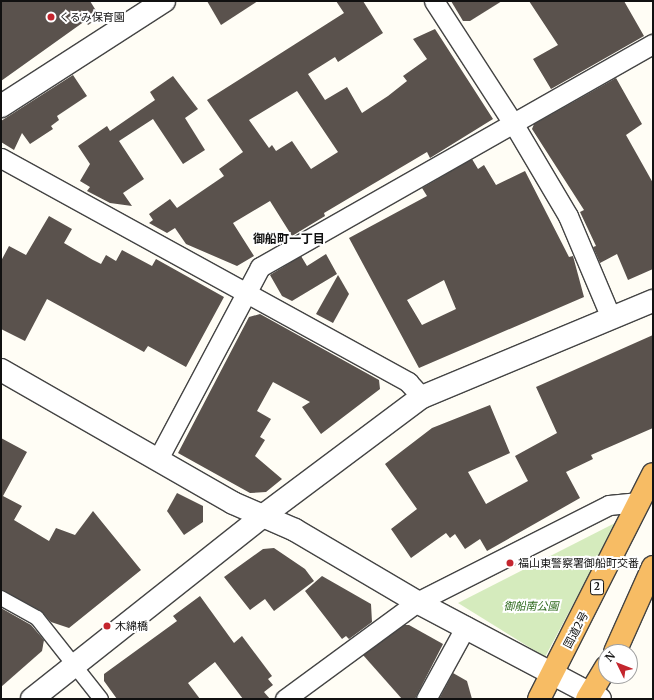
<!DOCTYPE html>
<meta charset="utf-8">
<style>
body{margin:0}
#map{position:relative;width:654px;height:700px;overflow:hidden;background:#fffdf5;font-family:Merriweather,"Noto Sans JP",serif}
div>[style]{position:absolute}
.green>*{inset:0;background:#d5ebbd}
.building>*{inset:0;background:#5a524d}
.roads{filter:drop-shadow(1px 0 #444) drop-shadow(-1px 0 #444) drop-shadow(0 1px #444) drop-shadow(0 -1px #444)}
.pedestrian>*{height:14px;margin:-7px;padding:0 7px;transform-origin:7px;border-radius:7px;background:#fff}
.minor>*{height:19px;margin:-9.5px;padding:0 9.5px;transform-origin:9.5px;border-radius:9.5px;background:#fff}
.tertiary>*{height:22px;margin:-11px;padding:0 11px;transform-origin:11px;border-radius:11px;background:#fff}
.trunk>*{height:22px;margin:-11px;padding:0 11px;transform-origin:11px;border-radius:11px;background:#f7bc64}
.dots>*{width:11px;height:11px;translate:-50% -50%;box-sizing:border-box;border:2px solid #fff;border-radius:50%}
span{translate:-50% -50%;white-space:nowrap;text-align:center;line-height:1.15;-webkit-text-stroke:4px #fff;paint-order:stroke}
.shield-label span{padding:1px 3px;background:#fff;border:1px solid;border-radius:3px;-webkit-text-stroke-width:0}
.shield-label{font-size:10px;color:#111;font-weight:700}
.poi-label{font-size:11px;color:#111}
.left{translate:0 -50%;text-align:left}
.park-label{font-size:11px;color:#2f6b1f;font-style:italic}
.street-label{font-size:11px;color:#111}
.neighbourhood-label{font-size:12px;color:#111;font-weight:700}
.frame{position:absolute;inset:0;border:2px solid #111;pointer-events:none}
.north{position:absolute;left:598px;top:644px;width:40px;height:40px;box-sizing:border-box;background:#fff;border:1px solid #a0a0a0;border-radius:50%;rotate:313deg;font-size:11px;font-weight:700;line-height:16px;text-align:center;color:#111}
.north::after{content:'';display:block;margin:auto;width:14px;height:18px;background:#c4262e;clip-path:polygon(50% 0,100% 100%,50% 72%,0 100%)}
</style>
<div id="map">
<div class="green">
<i style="clip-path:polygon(617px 522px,545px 657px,458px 603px)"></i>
</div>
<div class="building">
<i style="clip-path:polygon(1px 1px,90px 1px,100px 17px,88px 25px,85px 21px,1px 81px)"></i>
<i style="clip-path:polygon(207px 1px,258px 1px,221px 25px)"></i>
<i style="clip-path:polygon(evenodd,336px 1px,363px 1px,383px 33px,338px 62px,335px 57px,308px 74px,325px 100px,347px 87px,362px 113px,388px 96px,407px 81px,403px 76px,427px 59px,413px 39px,435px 29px,493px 119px,430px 158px,427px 152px,324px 213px,325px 216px,292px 236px,270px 201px,233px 223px,254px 256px,237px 266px,186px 244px,175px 228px,167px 233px,149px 223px,153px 220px,149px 214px,170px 199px,177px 208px,224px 176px,219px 169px,243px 152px,207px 100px,344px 13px,336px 1px,297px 91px,338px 152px,311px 169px,292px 141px,276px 151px,272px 145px,269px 148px,249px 120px,297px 91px)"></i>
<i style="clip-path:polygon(451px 1px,502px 1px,470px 21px,463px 21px)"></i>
<i style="clip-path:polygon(529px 1px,624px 1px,644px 36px,551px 89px,533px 59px,558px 45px)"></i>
<i style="clip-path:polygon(73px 75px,87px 96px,57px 116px,59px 120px,51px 126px,53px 129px,30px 144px,22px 133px,14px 150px,1px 142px,1px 121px)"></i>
<i style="clip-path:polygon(173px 76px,198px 109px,185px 118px,205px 150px,183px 164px,153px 119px,119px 141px,144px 179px,123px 193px,132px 206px,110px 203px,87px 191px,90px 187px,80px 181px,90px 164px,78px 146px,107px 126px,110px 131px,155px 100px,150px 92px)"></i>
<i style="clip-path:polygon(616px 78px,642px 124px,626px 135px,653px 183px,653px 269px,628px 280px,617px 254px,600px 263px,593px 247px,596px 246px,580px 212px,584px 210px,532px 129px,534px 124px)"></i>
<i style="clip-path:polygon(evenodd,472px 159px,478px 169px,484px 165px,496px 185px,525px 171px,569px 257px,573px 256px,584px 297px,419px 368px,349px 238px,427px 196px,422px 188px,472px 159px,444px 280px,456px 309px,422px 325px,407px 300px,444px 280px)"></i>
<i style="clip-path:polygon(49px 216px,72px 229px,64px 243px,93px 260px,101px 264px,106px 255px,116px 261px,122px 250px,152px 266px,156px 259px,224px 297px,186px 367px,148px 346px,144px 352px,47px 299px,25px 341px,1px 329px,1px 261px,9px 246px,26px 255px)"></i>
<i style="clip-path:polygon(326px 254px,337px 274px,292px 301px,282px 296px,270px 275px,301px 256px,307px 266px)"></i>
<i style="clip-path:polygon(338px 275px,349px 294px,333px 323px,316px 314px)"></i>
<i style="clip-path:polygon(260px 314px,379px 380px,380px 389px,321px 434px,302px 407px,310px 402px,273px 382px,257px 411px,271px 419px,260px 437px,265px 440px,255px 456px,282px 479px,266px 492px,250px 493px,178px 453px,249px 317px)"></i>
<i style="clip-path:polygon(653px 335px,653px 428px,591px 455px,593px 459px,566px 472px,580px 498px,487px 551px,480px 539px,465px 549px,455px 534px,450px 538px,446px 533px,411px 558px,391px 529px,417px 509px,385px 464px,432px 428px,490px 405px,510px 453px,468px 472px,486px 504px,528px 481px,515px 456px,557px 433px,536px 387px)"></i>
<i style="clip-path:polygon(1px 438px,27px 452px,3px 496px,22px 506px,14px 520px,49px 541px,56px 528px,75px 535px,93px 511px,141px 570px,69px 628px,51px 622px,41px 611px,1px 590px)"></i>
<i style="clip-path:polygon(177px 493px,203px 506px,203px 522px,184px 535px,167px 511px)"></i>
<i style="clip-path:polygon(274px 548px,305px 569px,314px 581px,274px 611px,265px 599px,250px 610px,224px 577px,263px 549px)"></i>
<i style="clip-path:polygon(322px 576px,371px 604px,372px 622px,349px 639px,346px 636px,342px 639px,305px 591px)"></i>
<i style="clip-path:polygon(200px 596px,234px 643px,242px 636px,272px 676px,268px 679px,273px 685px,264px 692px,270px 699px,243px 699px,215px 662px,188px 683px,200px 699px,117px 699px,104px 681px,104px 674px,177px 621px,173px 616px)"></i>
<i style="clip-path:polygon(1px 608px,31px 625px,44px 640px,42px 651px,1px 687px)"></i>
<i style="clip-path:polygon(404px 625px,409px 625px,443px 644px,415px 699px,402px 699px,363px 655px)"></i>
<i style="clip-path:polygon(453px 673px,467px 681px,472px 699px,439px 699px)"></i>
</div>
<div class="roads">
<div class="pedestrian">
<i style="left:1px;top:598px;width:41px;rotate:29.1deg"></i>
<i style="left:37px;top:618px;width:103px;rotate:51.7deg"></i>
</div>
<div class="minor">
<i style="left:434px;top:1px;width:145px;rotate:57.1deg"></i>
<i style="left:513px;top:123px;width:108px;rotate:59.4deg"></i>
<i style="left:568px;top:216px;width:111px;rotate:67.1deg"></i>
<i style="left:1px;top:158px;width:465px;rotate:28.8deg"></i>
<i style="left:408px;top:382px;width:21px;rotate:47deg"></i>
<i style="left:159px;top:457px;width:215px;rotate:-62deg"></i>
<i style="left:260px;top:267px;width:452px;rotate:-29.6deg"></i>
<i style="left:285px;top:699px;width:164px;rotate:-36.3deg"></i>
<i style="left:417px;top:602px;width:215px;rotate:-26.8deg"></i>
<i style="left:609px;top:505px;width:30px;rotate:-6deg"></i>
<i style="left:426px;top:699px;width:83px;rotate:-61.3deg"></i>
</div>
<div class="tertiary">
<i style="left:1px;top:106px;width:194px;rotate:-32.8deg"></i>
<i style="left:1px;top:370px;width:267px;rotate:29.8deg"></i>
<i style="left:233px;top:503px;width:68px;rotate:23.5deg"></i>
<i style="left:295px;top:530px;width:142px;rotate:30.5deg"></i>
<i style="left:417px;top:602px;width:207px;rotate:27.9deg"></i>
<i style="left:32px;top:699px;width:296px;rotate:-38.4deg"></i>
<i style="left:264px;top:515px;width:197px;rotate:-36.8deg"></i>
<i style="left:422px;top:397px;width:250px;rotate:-22.6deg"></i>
</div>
<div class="trunk">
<i style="left:615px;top:652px;width:93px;rotate:-65.9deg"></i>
<i style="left:539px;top:699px;width:252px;rotate:-63.1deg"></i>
<i style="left:587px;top:699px;width:37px;rotate:-59deg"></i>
</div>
</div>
<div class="dots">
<i style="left:51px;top:17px;background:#c4262e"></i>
<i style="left:510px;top:563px;background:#c4262e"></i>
<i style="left:107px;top:626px;background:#c4262e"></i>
</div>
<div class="shield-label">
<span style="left:597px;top:587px">2</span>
</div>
<div class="poi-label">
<span class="left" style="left:59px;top:17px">くるみ保育園</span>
<span class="left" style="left:518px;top:563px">福山東警察署御船町交番</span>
<span class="left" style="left:115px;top:626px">木綿橋</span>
</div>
<div class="park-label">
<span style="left:531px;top:606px">御船南公園</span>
</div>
<div class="street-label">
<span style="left:576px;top:630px;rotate:-62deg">国道2号</span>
</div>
<div class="neighbourhood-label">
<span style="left:289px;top:239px">御船町一丁目</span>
</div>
<div class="frame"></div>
<div class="north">N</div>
</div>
